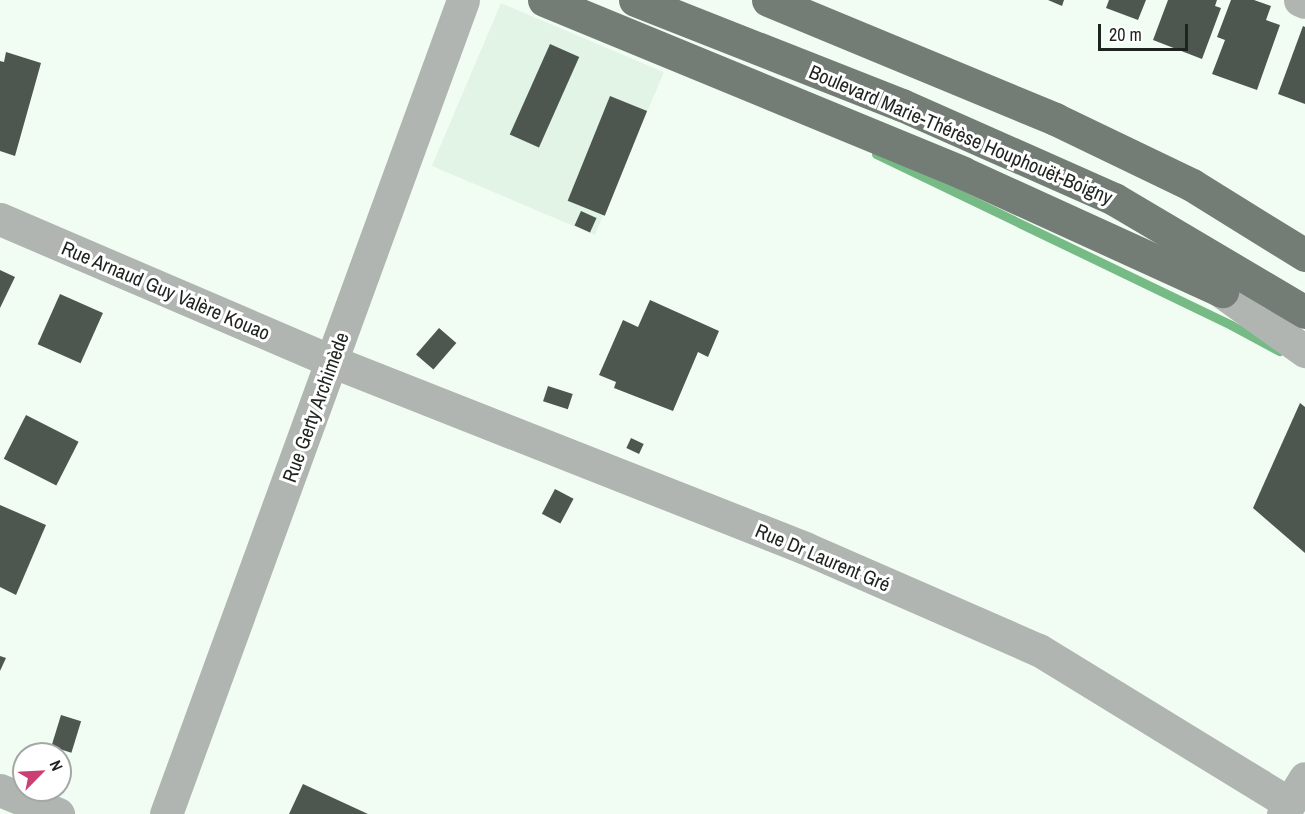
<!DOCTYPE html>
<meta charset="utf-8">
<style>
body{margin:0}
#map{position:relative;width:1305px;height:814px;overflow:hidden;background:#f1fdf3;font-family:"Archivo Narrow",sans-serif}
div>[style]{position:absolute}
.built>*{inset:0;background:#e1f4e5;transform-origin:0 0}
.stream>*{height:9px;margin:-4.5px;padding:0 4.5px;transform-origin:4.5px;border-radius:4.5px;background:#76bb86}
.building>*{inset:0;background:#4d574f;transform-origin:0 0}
.minor>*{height:33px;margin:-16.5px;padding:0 16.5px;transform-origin:16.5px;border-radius:16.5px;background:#b0b5b1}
.major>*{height:33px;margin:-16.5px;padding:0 16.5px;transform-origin:16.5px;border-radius:16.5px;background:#747d75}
span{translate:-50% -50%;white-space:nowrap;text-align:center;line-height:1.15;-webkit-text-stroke:6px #fff;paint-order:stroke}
.street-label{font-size:20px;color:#1f2320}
.north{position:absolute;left:12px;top:742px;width:60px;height:60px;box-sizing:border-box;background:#fff;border:2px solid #a5a7a6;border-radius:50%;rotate:66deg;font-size:16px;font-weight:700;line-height:24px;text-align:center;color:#1f2320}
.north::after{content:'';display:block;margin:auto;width:21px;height:27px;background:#ca3f74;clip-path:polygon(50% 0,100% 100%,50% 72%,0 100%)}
.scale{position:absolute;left:1098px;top:24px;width:90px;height:27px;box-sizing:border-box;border:3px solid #1f2320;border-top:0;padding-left:8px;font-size:18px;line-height:21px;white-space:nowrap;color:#1f2320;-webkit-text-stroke:4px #fff;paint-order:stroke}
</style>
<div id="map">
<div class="built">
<i style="left:501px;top:3px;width:177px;height:177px;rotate:23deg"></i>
</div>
<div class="stream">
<i style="left:876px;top:154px;width:394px;rotate:25.7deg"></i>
<i style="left:1231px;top:325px;width:55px;rotate:28.4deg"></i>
</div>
<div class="building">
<i style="clip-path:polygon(1048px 0,1064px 0,1062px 6px)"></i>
<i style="clip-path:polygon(1109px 0,1146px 0,1138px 20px,1106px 8px)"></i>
<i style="clip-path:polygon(1168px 0,1217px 0,1215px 6px,1221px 8px,1202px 59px,1153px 40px)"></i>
<i style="clip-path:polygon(1231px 0,1254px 0,1271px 6px,1266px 20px,1280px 25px,1257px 90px,1212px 74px,1225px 40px,1217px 37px)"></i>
<i style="clip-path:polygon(1303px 26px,1305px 27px,1305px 104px,1278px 94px)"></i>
<i style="left:550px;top:44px;width:32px;height:99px;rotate:24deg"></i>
<i style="clip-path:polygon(6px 52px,41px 63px,15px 156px,0 151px,0 61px,4px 62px)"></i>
<i style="left:610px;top:96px;width:40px;height:113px;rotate:22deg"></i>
<i style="left:581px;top:211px;width:17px;height:16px;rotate:24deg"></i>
<i style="clip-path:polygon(0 270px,15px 277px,0 308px)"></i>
<i style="left:60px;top:294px;width:47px;height:55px;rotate:24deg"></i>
<i style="clip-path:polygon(650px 300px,719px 331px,708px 357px,698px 352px,673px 411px,614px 388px,616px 382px,599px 375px,623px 320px,638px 327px)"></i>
<i style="left:439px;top:328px;width:23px;height:35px;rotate:41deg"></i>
<i style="left:548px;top:386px;width:26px;height:16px;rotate:18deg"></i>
<i style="clip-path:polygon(1300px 403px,1305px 407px,1305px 553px,1253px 508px)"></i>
<i style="left:26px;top:415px;width:59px;height:49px;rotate:27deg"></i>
<i style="left:631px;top:438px;width:14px;height:11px;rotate:25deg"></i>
<i style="left:555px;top:489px;width:21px;height:28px;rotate:28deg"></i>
<i style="clip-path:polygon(0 505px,46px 525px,16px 595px,0 587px)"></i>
<i style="clip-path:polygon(0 656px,6px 658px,0 671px)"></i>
<i style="left:61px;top:715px;width:21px;height:33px;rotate:17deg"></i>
<i style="clip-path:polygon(303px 784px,368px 814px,289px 814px)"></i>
</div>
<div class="minor">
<i style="left:1300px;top:0;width:5px;rotate:22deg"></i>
<i style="left:0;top:219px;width:360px;rotate:23.2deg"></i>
<i style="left:331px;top:361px;width:510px;rotate:21.53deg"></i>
<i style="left:805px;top:548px;width:255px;rotate:23.6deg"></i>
<i style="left:1039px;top:650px;width:293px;rotate:31.5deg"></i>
<i style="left:1197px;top:274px;width:133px;rotate:35.5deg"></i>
<i style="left:0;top:790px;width:63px;rotate:22.5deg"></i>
<i style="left:166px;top:814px;width:866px;rotate:-69.95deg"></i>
<i style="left:1283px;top:814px;width:42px;rotate:-58.6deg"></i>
</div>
<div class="major">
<i style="left:544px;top:0;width:453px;rotate:22.4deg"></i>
<i style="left:963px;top:173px;width:285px;rotate:24.5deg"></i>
<i style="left:635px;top:0;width:287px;rotate:21.5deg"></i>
<i style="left:902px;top:105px;width:232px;rotate:23.9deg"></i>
<i style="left:1114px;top:199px;width:222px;rotate:30.6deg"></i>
<i style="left:768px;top:0;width:311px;rotate:22.5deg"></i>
<i style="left:1055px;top:119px;width:152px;rotate:25.7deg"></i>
<i style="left:1192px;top:185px;width:133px;rotate:31.8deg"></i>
</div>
<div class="street-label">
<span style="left:961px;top:134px;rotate:23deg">Boulevard Marie-Thérèse Houphouët-Boigny</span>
<span style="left:166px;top:290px;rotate:23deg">Rue Arnaud Guy Valère Kouao</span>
<span style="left:315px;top:407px;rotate:-70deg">Rue Gerty Archimède</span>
<span style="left:823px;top:557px;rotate:23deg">Rue Dr Laurent Gré</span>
</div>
<div class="north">N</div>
<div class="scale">20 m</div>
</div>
